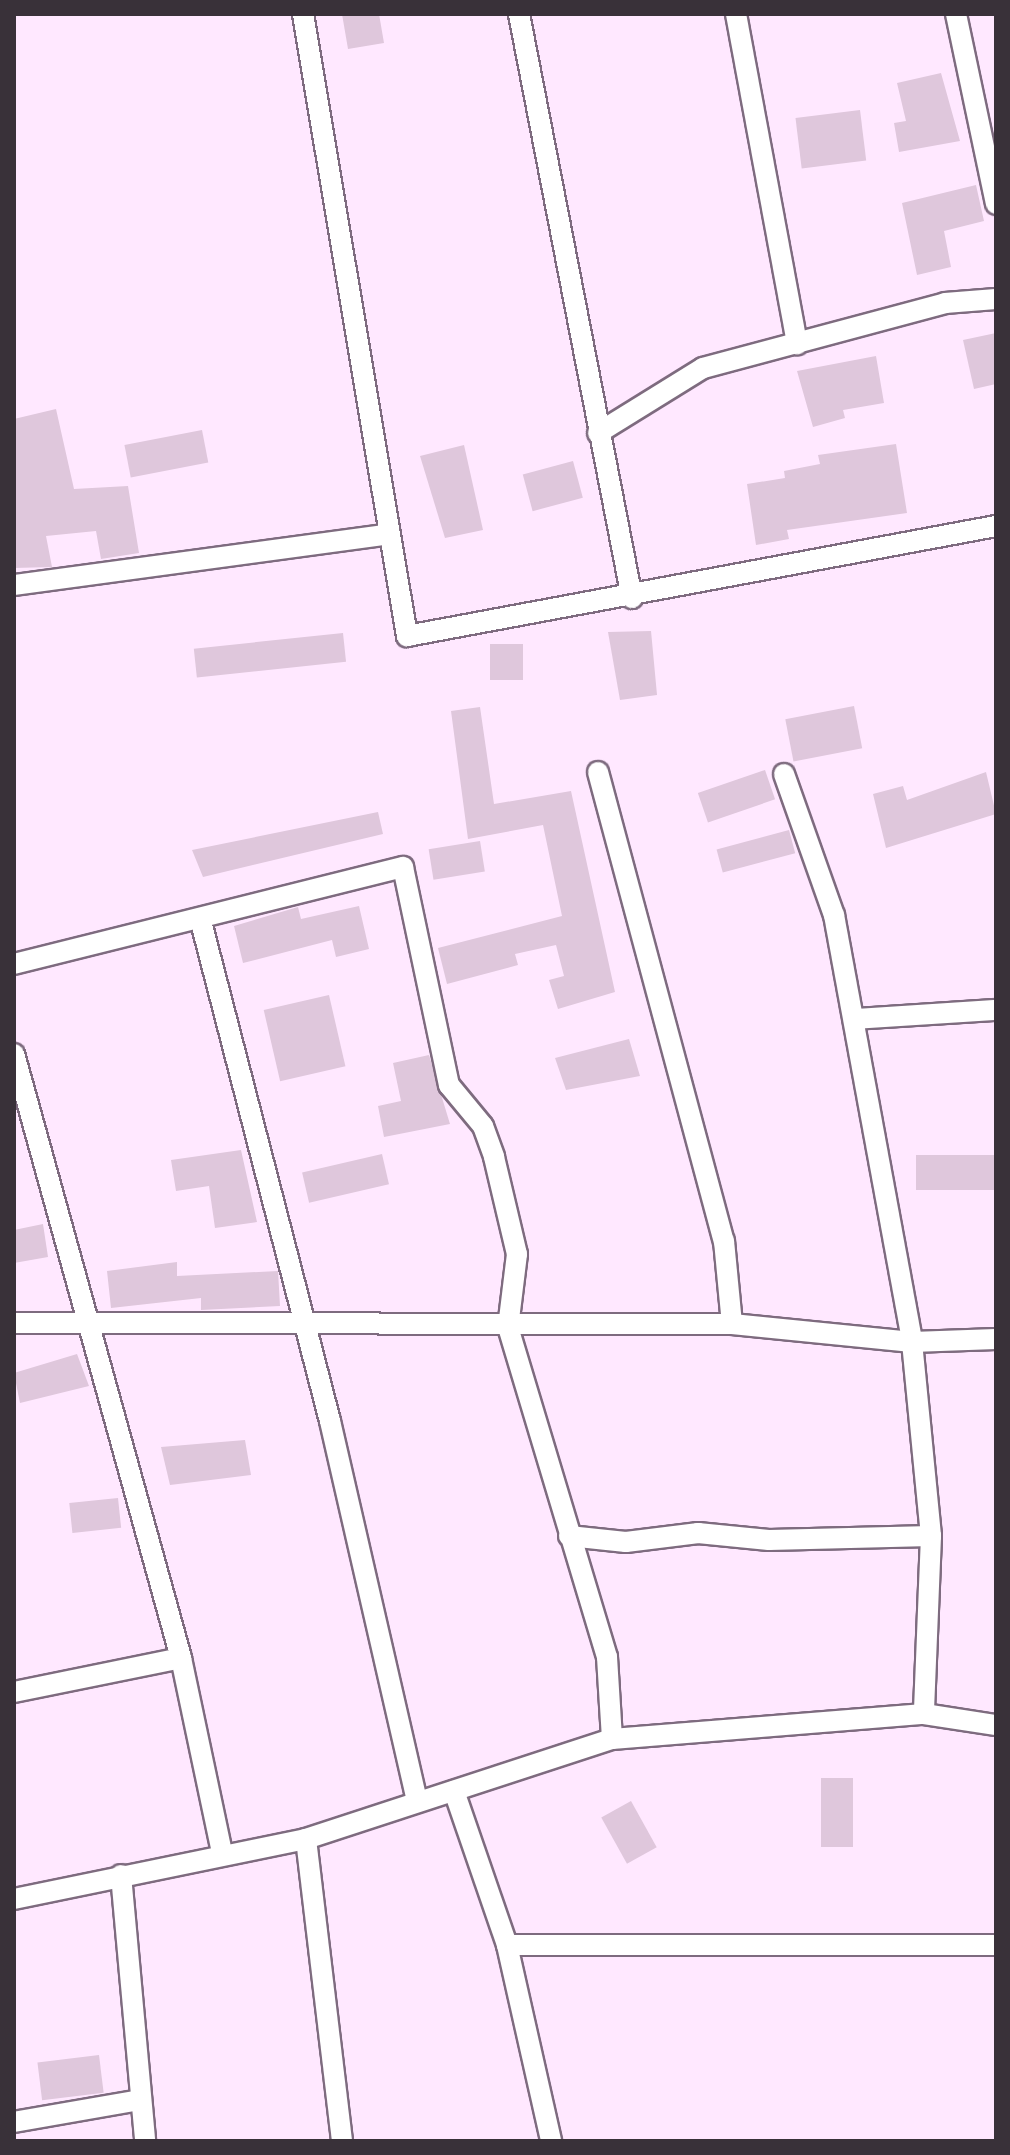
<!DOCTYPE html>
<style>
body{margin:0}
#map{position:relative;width:1010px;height:2155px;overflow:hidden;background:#ffe8ff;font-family:Manrope,sans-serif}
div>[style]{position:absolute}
.building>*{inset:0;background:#dfc7dc;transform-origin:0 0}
.roads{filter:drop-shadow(2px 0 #7e6b7f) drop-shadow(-2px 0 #7e6b7f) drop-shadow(0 2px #7e6b7f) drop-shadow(0 -2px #7e6b7f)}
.minor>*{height:20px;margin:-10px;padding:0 10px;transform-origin:10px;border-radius:10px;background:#fff}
span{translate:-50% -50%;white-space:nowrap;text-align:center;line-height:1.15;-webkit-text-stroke:8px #ffe8ff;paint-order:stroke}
.frame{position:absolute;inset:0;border:16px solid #393139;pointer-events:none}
</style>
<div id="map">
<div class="building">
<i style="clip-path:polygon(342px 14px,379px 14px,384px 43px,348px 49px)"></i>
<i style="clip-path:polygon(941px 73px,960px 141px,899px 152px,894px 123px,906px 121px,897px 83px)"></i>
<i style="left:860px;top:110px;width:51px;height:65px;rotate:83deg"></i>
<i style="clip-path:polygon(976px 185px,984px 221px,944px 231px,951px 267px,917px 275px,902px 203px)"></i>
<i style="clip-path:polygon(996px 333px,996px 384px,974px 389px,963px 340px)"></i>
<i style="clip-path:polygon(876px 356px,884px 403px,843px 410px,845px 418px,813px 427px,797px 371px)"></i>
<i style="clip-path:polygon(56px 409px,74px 489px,128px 486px,139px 553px,101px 559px,96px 531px,46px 536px,52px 567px,14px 568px,14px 419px)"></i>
<i style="left:202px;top:430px;width:33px;height:79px;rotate:79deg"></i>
<i style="clip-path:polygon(896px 444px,907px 513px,787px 530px,789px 539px,756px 545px,747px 484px,785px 478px,784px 471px,820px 464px,818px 455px)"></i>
<i style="clip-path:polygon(464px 445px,483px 530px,445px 538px,420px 456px)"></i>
<i style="left:573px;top:461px;width:38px;height:52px;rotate:75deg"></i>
<i style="clip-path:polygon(651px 631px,657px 695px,620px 700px,608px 632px)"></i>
<i style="left:343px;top:633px;width:29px;height:150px;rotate:84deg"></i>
<i style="left:490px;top:644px;width:33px;height:36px"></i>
<i style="left:854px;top:706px;width:43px;height:70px;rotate:79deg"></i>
<i style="clip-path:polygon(480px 707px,494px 804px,571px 791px,615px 992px,558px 1009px,549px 980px,564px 976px,556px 945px,515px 954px,518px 965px,447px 984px,438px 948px,562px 916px,543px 825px,468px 839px,451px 711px)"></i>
<i style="left:765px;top:770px;width:31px;height:71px;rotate:71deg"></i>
<i style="clip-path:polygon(986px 772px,996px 814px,886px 848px,873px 794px,903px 786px,907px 800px)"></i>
<i style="clip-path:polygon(378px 812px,383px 834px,203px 877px,192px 850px)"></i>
<i style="left:789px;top:830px;width:24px;height:75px;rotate:75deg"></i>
<i style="left:480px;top:841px;width:31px;height:52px;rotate:81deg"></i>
<i style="clip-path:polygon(359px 906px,369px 949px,336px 957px,332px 940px,243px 963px,234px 926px,298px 907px,301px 919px)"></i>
<i style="left:329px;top:995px;width:73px;height:67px;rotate:77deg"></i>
<i style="clip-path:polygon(629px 1039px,640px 1076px,566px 1090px,555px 1058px)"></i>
<i style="clip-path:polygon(429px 1055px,450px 1124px,384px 1137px,378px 1106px,401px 1101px,393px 1063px)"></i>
<i style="clip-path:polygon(241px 1150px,257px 1222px,215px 1228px,209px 1186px,176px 1191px,171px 1160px)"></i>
<i style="left:382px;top:1154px;width:31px;height:82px;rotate:77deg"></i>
<i style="left:996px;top:1155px;width:35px;height:80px;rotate:90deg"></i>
<i style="clip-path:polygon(43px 1224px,48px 1257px,14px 1263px,14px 1230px)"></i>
<i style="clip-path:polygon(177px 1262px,177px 1276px,278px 1271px,280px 1306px,201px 1310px,201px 1298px,111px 1308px,107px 1271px)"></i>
<i style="clip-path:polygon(77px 1354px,89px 1386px,20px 1403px,14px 1373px)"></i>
<i style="clip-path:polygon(245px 1440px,251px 1475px,170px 1485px,161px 1447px)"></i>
<i style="left:118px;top:1498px;width:30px;height:49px;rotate:84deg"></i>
<i style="left:853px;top:1778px;width:69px;height:32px;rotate:90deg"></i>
<i style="left:631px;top:1801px;width:53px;height:34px;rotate:61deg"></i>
<i style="left:99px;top:2055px;width:38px;height:62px;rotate:83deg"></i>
</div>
<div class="roads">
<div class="minor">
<i style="left:303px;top:14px;width:631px;rotate:80.51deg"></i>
<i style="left:407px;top:636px;width:599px;rotate:-10.58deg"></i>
<i style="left:519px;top:14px;width:595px;rotate:79.05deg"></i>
<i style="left:736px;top:14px;width:336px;rotate:79.5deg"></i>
<i style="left:956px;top:14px;width:194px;rotate:78.1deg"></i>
<i style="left:598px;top:433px;width:123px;rotate:-31.8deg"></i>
<i style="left:703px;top:368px;width:251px;rotate:-15deg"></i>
<i style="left:945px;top:303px;width:51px;rotate:-4.5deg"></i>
<i style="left:14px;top:585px;width:379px;rotate:-7.7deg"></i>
<i style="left:598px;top:772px;width:486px;rotate:75deg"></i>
<i style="left:724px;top:1241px;width:83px;rotate:84.5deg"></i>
<i style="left:784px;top:774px;width:150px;rotate:70.5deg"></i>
<i style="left:834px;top:915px;width:434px;rotate:79.6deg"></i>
<i style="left:912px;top:1342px;width:195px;rotate:84.4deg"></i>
<i style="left:931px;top:1536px;width:178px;rotate:92.3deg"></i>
<i style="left:200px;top:918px;width:520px;rotate:75.51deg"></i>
<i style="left:330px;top:1421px;width:387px;rotate:77.1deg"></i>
<i style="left:14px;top:964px;width:401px;rotate:-14deg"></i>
<i style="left:403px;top:867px;width:223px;rotate:78.1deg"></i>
<i style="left:449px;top:1085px;width:53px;rotate:50.3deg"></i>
<i style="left:483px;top:1126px;width:33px;rotate:70deg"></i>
<i style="left:494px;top:1157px;width:100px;rotate:76.7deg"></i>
<i style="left:517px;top:1254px;width:74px;rotate:97deg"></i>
<i style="left:508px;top:1327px;width:345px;rotate:73.3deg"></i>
<i style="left:607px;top:1657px;width:82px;rotate:86.5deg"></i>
<i style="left:855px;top:1019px;width:141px;rotate:-3.7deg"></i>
<i style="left:14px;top:1054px;width:627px;rotate:74.54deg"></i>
<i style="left:181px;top:1658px;width:198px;rotate:78.1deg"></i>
<i style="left:14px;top:1323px;width:718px;rotate:0.08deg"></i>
<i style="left:732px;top:1324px;width:181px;rotate:5.7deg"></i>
<i style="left:912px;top:1342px;width:84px;rotate:-2deg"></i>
<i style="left:569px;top:1536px;width:57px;rotate:6deg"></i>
<i style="left:626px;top:1542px;width:73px;rotate:-7.1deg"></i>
<i style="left:698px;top:1533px;width:71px;rotate:5.6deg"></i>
<i style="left:769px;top:1540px;width:162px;rotate:-1.4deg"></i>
<i style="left:14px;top:1692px;width:170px;rotate:-11.5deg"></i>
<i style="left:454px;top:1791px;width:163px;rotate:71deg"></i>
<i style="left:507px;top:1945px;width:201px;rotate:77.3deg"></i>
<i style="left:306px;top:1839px;width:304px;rotate:83.2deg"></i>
<i style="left:121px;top:1875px;width:267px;rotate:84.8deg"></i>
<i style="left:14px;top:1899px;width:298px;rotate:-11.6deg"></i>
<i style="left:306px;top:1839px;width:322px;rotate:-18.1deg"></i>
<i style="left:612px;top:1739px;width:313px;rotate:-4.6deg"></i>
<i style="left:924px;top:1714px;width:73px;rotate:8.7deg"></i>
<i style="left:507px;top:1945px;width:489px"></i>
<i style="left:14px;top:2122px;width:128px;rotate:-9.9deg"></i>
</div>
</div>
<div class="frame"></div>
</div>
